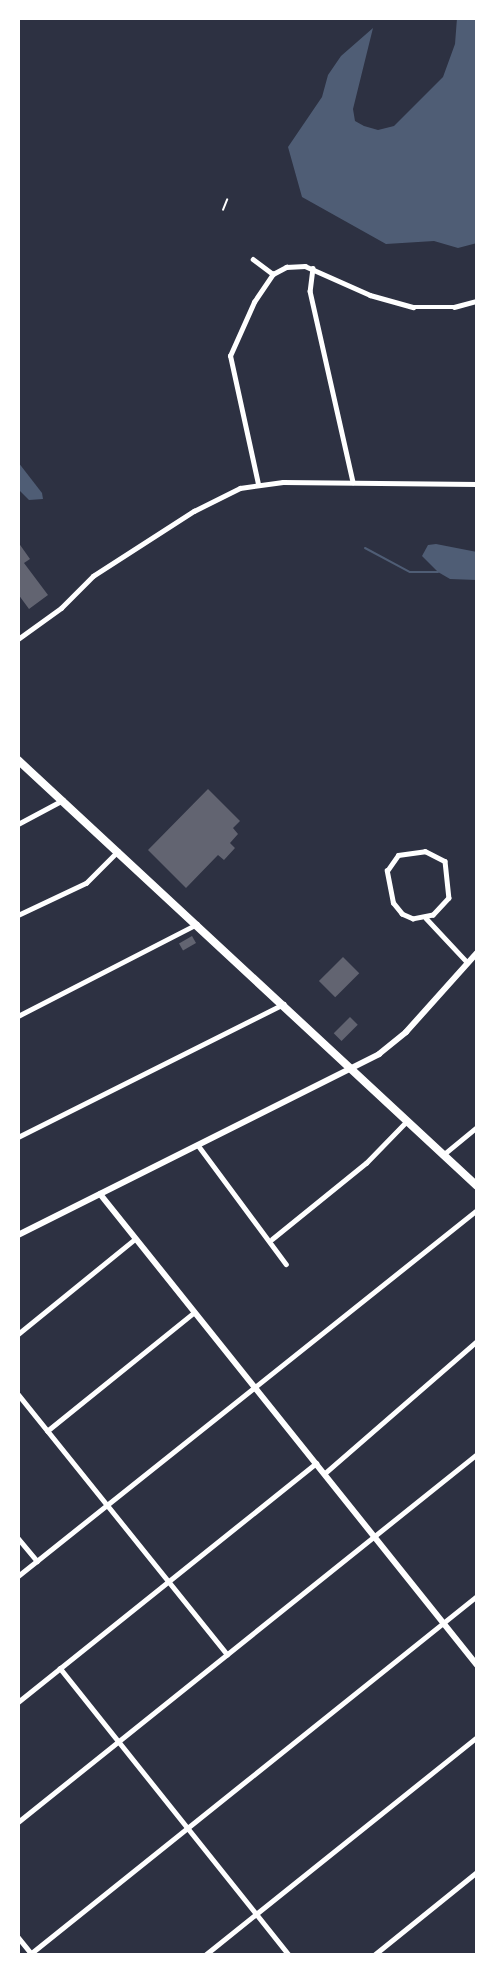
<!DOCTYPE html>
<style>
body{margin:0}
#map{position:relative;width:495px;height:1973px;overflow:hidden;background:#2d3142;font-family:"Fira Sans Condensed",sans-serif}
div>[style]{position:absolute}
.water>*{inset:0;background:#4f5d75}
.stream>*{height:2px;margin:-1px;padding:0 1px;transform-origin:1px;border-radius:1px;background:#4f5d75}
.building>*{inset:0;background:#626471;transform-origin:0 0}
.path>*{height:1.5px;margin:-0.75px;padding:0 0.75px;transform-origin:0.75px;border-radius:0.75px;background:#fff}
.minor>*{height:4.5px;margin:-2.25px;padding:0 2.25px;transform-origin:2.25px;border-radius:2.25px;background:#fff}
.tertiary>*{height:6px;margin:-3px;padding:0 3px;transform-origin:3px;border-radius:3px;background:#fff}
.primary>*{height:8px;margin:-4px;padding:0 4px;transform-origin:4px;border-radius:4px;background:#fff}
span{translate:-50% -50%;white-space:nowrap;text-align:center;line-height:1.15;-webkit-text-stroke:6px #fff;paint-order:stroke}
.frame{position:absolute;inset:0;border:20px solid #fff;pointer-events:none}
</style>
<div id="map">
<div class="water">
<i style="clip-path:polygon(457px 18px,477px 18px,477px 243px,458px 248px,434px 241px,386px 244px,302px 197px,288px 147px,322px 97px,328px 75px,341px 56px,373px 28px,353px 109px,355px 121px,364px 126px,378px 130px,394px 126px,443px 77px,455px 44px)"></i>
<i style="clip-path:polygon(18px 462px,42px 493px,43px 499px,29px 500px,18px 489px)"></i>
<i style="clip-path:polygon(436px 544px,477px 552px,477px 580px,450px 579px,438px 572px,422px 556px,428px 545px)"></i>
</div>
<div class="stream">
<i style="left:365px;top:548px;width:51px;rotate:28.1deg"></i>
<i style="left:410px;top:572px;width:28px"></i>
</div>
<div class="building">
<i style="clip-path:polygon(18px 542px,30px 559px,24px 563px,48px 595px,29px 609px,18px 594px)"></i>
<i style="clip-path:polygon(208px 789px,240px 821px,233px 828px,238px 834px,230px 843px,235px 848px,224px 860px,218px 855px,186px 888px,148px 850px)"></i>
<i style="left:192px;top:936px;width:8px;height:15px;rotate:60deg"></i>
<i style="left:343px;top:957px;width:23px;height:34px;rotate:45deg"></i>
<i style="left:350px;top:1017px;width:11px;height:23px;rotate:45deg"></i>
</div>
<div class="path">
<i style="left:223px;top:210px;width:11px;rotate:-68deg"></i>
</div>
<div class="minor">
<i style="left:253px;top:259px;width:25px;rotate:37deg"></i>
<i style="left:313px;top:268px;width:23px;rotate:97deg"></i>
<i style="left:310px;top:291px;width:196px;rotate:77.3deg"></i>
<i style="left:258px;top:484px;width:131px;rotate:-102.3deg"></i>
<i style="left:230px;top:356px;width:59px;rotate:-66deg"></i>
<i style="left:254px;top:302px;width:34px;rotate:-56deg"></i>
<i style="left:273px;top:274px;width:15px;rotate:-28deg"></i>
<i style="left:286px;top:267px;width:19px;rotate:-3deg"></i>
<i style="left:305px;top:266px;width:71px;rotate:24deg"></i>
<i style="left:370px;top:295px;width:45px;rotate:15.6deg"></i>
<i style="left:413px;top:307px;width:41px"></i>
<i style="left:454px;top:307px;width:24px;rotate:-15deg"></i>
<i style="left:18px;top:639px;width:53px;rotate:-35.8deg"></i>
<i style="left:61px;top:608px;width:45px;rotate:-45deg"></i>
<i style="left:93px;top:576px;width:120px;rotate:-32.8deg"></i>
<i style="left:194px;top:511px;width:51px;rotate:-26.6deg"></i>
<i style="left:240px;top:488px;width:43px;rotate:-7.9deg"></i>
<i style="left:283px;top:482px;width:194px;rotate:0.6deg"></i>
<i style="left:18px;top:824px;width:51px;rotate:-28.1deg"></i>
<i style="left:425px;top:851px;width:22px;rotate:27deg"></i>
<i style="left:445px;top:861px;width:37px;rotate:84deg"></i>
<i style="left:449px;top:898px;width:23px;rotate:133deg"></i>
<i style="left:433px;top:915px;width:20px;rotate:169deg"></i>
<i style="left:413px;top:919px;width:12px;rotate:-156deg"></i>
<i style="left:402px;top:914px;width:14px;rotate:-129deg"></i>
<i style="left:393px;top:903px;width:33px;rotate:-101deg"></i>
<i style="left:387px;top:871px;width:19px;rotate:-55deg"></i>
<i style="left:398px;top:855px;width:27px;rotate:-8deg"></i>
<i style="left:18px;top:915px;width:75px;rotate:-25.2deg"></i>
<i style="left:86px;top:883px;width:45px;rotate:-45deg"></i>
<i style="left:426px;top:918px;width:60px;rotate:47deg"></i>
<i style="left:18px;top:1016px;width:201px;rotate:-27.2deg"></i>
<i style="left:18px;top:1137px;width:297px;rotate:-26.6deg"></i>
<i style="left:198px;top:1145px;width:148px;rotate:53.5deg"></i>
<i style="left:443px;top:1155px;width:44px;rotate:-39.5deg"></i>
<i style="left:272px;top:1239px;width:121px;rotate:-39deg"></i>
<i style="left:366px;top:1163px;width:59px;rotate:-45.7deg"></i>
<i style="left:18px;top:1334px;width:151px;rotate:-39.1deg"></i>
<i style="left:18px;top:1394px;width:334px;rotate:51.2deg"></i>
<i style="left:47px;top:1431px;width:188px;rotate:-38.9deg"></i>
<i style="left:324px;top:1474px;width:203px;rotate:-41deg"></i>
<i style="left:18px;top:1538px;width:30px;rotate:50deg"></i>
<i style="left:18px;top:1576px;width:587px;rotate:-38.57deg"></i>
<i style="left:60px;top:1668px;width:367px;rotate:51.4deg"></i>
<i style="left:18px;top:1702px;width:382px;rotate:-38.7deg"></i>
<i style="left:18px;top:1822px;width:588px;rotate:-38.72deg"></i>
<i style="left:18px;top:1937px;width:22px;rotate:51deg"></i>
<i style="left:29px;top:1955px;width:574px;rotate:-38.71deg"></i>
<i style="left:205px;top:1955px;width:349px;rotate:-38.7deg"></i>
<i style="left:374px;top:1955px;width:132px;rotate:-38.9deg"></i>
</div>
<div class="tertiary">
<i style="left:100px;top:1194px;width:603px;rotate:51.33deg"></i>
<i style="left:18px;top:1235px;width:404px;rotate:-26.6deg"></i>
<i style="left:379px;top:1054px;width:35px;rotate:-39deg"></i>
<i style="left:406px;top:1032px;width:106px;rotate:-48.1deg"></i>
</div>
<div class="primary">
<i style="left:18px;top:760px;width:626px;rotate:42.86deg"></i>
</div>
<div class="frame"></div>
</div>
